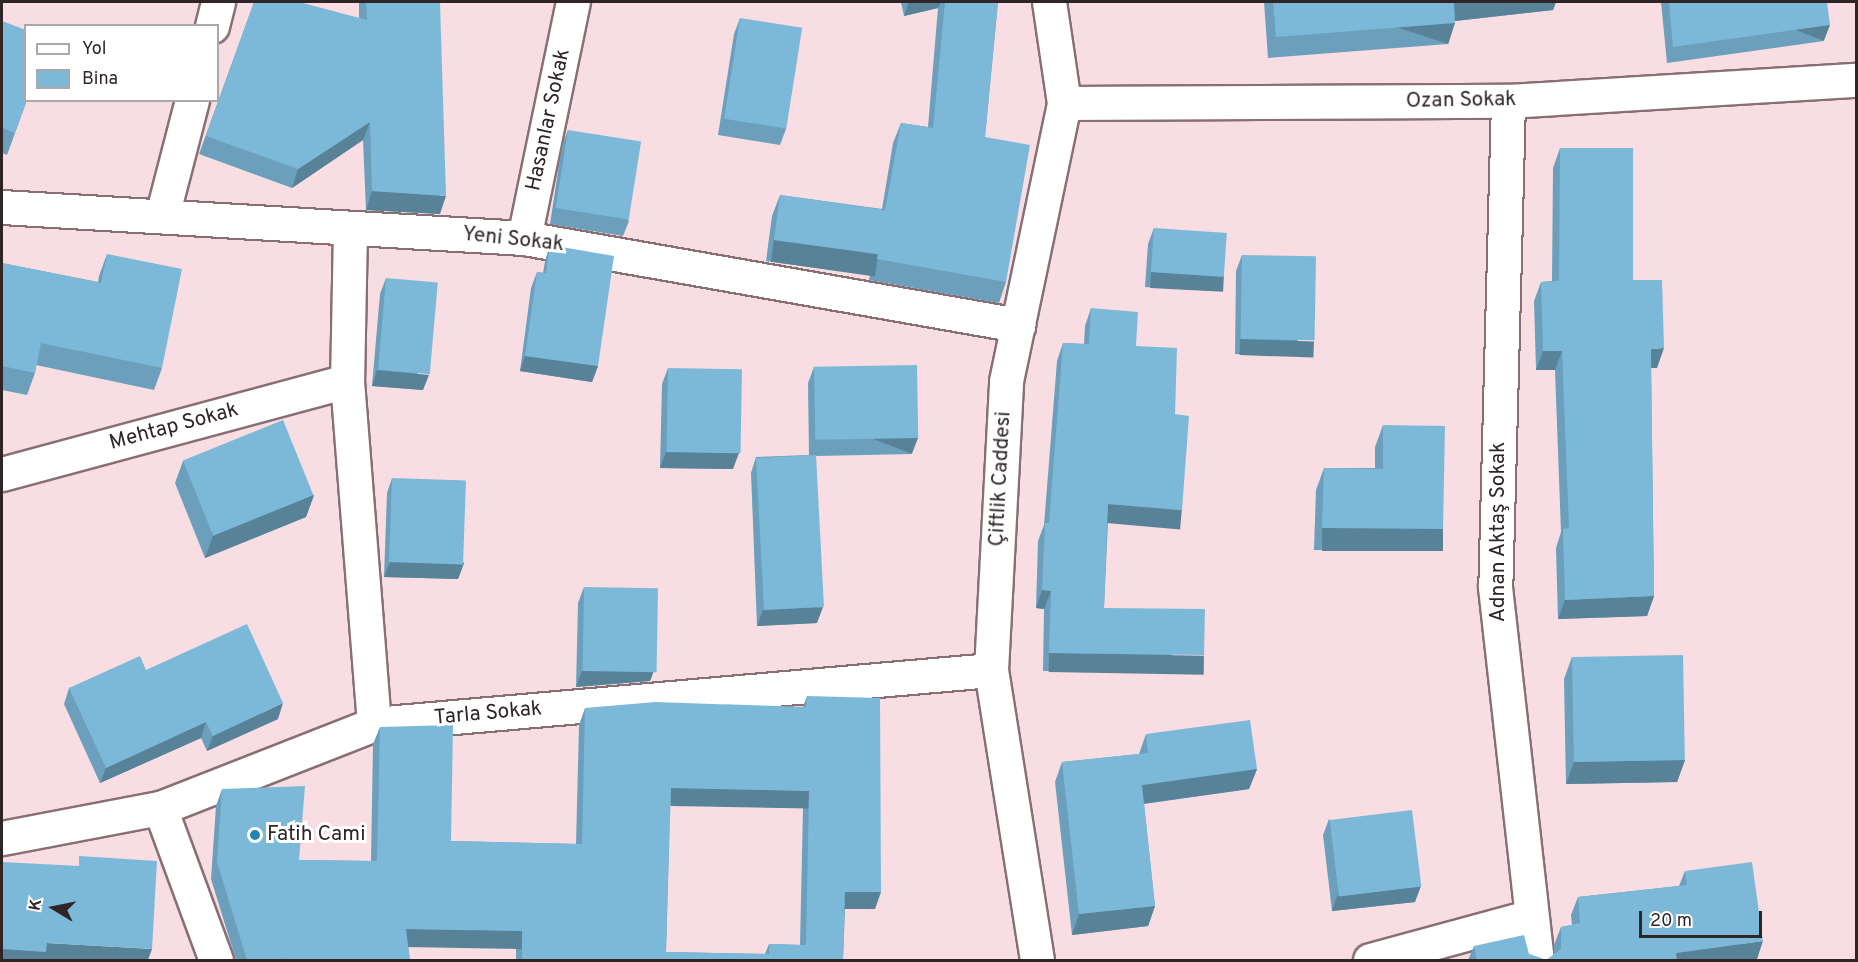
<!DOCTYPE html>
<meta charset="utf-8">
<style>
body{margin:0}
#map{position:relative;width:1858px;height:962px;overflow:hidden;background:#f8dde2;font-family:Overpass,sans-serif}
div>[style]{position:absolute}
.roads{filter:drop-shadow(2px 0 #876f74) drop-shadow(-2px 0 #876f74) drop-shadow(0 2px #876f74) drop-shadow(0 -2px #876f74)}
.minor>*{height:33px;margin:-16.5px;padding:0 16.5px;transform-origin:16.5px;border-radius:16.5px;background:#fff}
.wall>*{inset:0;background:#6b9fbb}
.shaded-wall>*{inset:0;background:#578298;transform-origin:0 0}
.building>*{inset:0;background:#7cb9d9;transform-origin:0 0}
.dots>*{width:16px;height:16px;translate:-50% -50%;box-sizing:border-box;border:3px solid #fff;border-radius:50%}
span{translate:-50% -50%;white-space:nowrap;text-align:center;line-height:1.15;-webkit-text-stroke:6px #fff;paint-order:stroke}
.street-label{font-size:21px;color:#2f2527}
.poi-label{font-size:21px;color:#2f2527}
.left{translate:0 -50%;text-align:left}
.frame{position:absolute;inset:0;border:3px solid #2f2527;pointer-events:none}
.legend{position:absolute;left:24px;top:24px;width:195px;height:78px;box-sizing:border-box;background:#fff;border:2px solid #aca8a9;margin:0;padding:8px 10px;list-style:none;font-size:18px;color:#2f2527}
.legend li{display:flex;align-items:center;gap:12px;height:30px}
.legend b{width:30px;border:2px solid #aca8a9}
.north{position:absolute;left:24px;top:878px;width:60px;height:60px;-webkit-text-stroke:4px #fff;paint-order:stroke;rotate:280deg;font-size:16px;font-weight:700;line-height:24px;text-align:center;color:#2f2527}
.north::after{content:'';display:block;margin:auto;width:21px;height:27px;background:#2f2527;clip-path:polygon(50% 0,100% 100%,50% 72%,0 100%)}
.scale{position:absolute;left:1639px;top:911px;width:123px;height:27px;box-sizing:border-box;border:3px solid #2f2527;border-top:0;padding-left:8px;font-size:18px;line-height:21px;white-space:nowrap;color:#2f2527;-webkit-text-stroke:4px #fff;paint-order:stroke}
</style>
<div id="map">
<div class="roads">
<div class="minor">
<i style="left:212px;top:26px;width:25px;rotate:-76deg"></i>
<i style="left:1508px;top:101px;width:486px;rotate:91.5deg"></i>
<i style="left:1495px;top:587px;width:375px;rotate:83.6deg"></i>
<i style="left:1064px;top:103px;width:444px;rotate:-0.3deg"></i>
<i style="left:1508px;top:101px;width:349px;rotate:-3.5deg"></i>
<i style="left:2px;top:207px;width:523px;rotate:3.4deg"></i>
<i style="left:524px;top:238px;width:502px;rotate:9.99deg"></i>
<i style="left:162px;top:216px;width:120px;rotate:-75.5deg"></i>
<i style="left:350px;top:228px;width:153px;rotate:91.1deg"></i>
<i style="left:347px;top:381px;width:344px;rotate:85.5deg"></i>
<i style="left:524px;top:238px;width:241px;rotate:-78.3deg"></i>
<i style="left:2px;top:474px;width:357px;rotate:-15.1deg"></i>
<i style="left:160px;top:808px;width:162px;rotate:69.8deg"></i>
<i style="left:2px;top:838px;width:161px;rotate:-10.8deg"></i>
<i style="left:160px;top:808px;width:230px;rotate:-21.4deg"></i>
<i style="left:374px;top:724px;width:619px;rotate:-5deg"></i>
<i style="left:1037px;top:960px;width:294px;rotate:-99deg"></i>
<i style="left:991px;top:670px;width:289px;rotate:-87deg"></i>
<i style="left:1006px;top:381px;width:284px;rotate:-78.2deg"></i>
<i style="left:1064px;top:103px;width:102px;rotate:-98.4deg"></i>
<i style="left:1370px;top:960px;width:164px;rotate:-15.2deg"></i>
</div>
</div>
<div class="wall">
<i style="clip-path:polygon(254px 2px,359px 18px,359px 2px,440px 2px,440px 214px,366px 210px,363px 140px,292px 188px,199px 154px)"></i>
<i style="clip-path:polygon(901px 2px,998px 2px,985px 137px,1006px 282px,999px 303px,869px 280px,870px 275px,766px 261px,772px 216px,780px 195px,882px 209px,893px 143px,901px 123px,928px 127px,938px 8px,904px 16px)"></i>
<i style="clip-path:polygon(1264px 2px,1556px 2px,1553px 10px,1455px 21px,1448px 44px,1268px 58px)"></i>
<i style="clip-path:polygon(1661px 2px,1827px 2px,1824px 41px,1667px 63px)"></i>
<i style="clip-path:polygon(740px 18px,786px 129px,780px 145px,718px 135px,734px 34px)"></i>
<i style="clip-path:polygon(2px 21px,27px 100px,7px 155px,2px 153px)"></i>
<i style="clip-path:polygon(568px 130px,629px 221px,623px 236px,550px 224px,562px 146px)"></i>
<i style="clip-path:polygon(1560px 148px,1633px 280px,1657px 368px,1651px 368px,1654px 596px,1647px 616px,1558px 619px,1556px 548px,1561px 532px,1555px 370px,1536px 370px,1534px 301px,1541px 282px,1552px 281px,1553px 168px)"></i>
<i style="clip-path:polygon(1154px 228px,1224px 276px,1218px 291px,1145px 287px,1148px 244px)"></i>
<i style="clip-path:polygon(550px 245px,598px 366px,592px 382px,520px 371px,531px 288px,537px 272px,543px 273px,545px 261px)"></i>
<i style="clip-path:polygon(107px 254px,162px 368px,154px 390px,36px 365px,35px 373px,27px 395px,2px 390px,2px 263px,98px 282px,99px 276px)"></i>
<i style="clip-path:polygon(1242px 255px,1308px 356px,1235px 354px,1236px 271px)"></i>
<i style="clip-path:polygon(386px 278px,423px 390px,372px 386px,380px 294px)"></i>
<i style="clip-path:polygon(1091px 308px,1136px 346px,1175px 414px,1182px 510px,1175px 528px,1108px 522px,1104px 608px,1198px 673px,1043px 671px,1044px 609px,1036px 608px,1038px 541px,1044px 525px,1057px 361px,1063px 343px,1084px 344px,1085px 326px)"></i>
<i style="clip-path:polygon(814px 367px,912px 454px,816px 456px,817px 623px,757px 626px,751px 473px,756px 457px,809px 455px,808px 383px)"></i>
<i style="clip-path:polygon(668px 368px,733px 469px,660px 468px,662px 384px)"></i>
<i style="clip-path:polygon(1383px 425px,1435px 551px,1314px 550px,1316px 490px,1324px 468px,1375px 468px,1375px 447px)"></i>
<i style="clip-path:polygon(183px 461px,314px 495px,306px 517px,205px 558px,175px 483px)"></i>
<i style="clip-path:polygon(392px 478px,464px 563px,458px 579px,384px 577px,387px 493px)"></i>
<i style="clip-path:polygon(584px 587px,656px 665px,650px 681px,576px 687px,578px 603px)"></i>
<i style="clip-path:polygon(1572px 657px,1685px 760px,1677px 782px,1566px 784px,1564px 679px)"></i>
<i style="clip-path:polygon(146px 670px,278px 719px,207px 751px,201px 738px,100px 783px,64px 704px,69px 688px)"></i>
<i style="clip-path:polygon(evenodd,807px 696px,875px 909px,845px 909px,843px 960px,516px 960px,516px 948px,408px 946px,410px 960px,236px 960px,211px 879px,216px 806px,222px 789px,299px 860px,371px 861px,373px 744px,380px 727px,451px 841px,576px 844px,579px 725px,585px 708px,803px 707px,807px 696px,670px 805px,803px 808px,800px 945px,769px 944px,765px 954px,666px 952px,670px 805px)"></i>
<i style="clip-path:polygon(1146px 734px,1257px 769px,1249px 789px,1144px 804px,1155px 906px,1148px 926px,1072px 935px,1055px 782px,1062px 762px,1139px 754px)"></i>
<i style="clip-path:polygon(1329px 819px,1415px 902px,1332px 911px,1323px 835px)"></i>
<i style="clip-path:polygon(1685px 871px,1757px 959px,1554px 954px,1554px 945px,1561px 927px,1572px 925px,1571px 915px,1578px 897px,1679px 886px)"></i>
<i style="clip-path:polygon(1474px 946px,1529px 954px,1546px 960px,1468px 960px)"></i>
</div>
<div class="shaded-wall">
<i style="clip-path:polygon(909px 2px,941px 2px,938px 8px,904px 16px)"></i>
<i style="clip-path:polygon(1454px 2px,1556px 2px,1553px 10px,1446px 22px)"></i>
<i style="left:1455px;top:23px;width:22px;height:180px;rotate:108deg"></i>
<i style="left:1830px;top:25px;width:17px;height:159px;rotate:111deg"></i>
<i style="clip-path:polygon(370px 122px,363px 140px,292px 188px,298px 169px)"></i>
<i style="clip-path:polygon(372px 191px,446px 196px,440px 214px,366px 210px)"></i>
<i style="left:774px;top:240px;width:105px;height:22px;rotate:8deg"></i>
<i style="left:1151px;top:272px;width:73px;height:16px;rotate:3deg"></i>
<i style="left:1240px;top:339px;width:74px;height:16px;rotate:2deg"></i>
<i style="clip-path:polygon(1664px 348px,1657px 368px,1644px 368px,1651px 349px)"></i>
<i style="clip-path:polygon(1543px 351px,1562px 351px,1555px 370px,1536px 370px)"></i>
<i style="clip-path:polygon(525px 356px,598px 366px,592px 382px,520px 371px)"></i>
<i style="clip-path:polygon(377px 370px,429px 375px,423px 390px,372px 386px)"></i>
<i style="left:918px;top:438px;width:17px;height:103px;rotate:111deg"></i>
<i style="clip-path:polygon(666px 452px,739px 453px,733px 469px,660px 468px)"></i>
<i style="clip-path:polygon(314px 495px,306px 517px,205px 558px,213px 536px)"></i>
<i style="left:1108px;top:504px;width:74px;height:19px;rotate:5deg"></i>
<i style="left:1322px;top:528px;width:121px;height:23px"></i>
<i style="clip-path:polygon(390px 562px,464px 563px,458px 579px,384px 577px)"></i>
<i style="clip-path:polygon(1042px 590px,1051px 591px,1044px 609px,1036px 608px)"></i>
<i style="clip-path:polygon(1654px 596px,1647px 616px,1558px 619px,1565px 600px)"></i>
<i style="clip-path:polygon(823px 607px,817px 623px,757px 626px,763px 610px)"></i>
<i style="left:1049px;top:653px;width:155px;height:19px;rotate:1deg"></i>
<i style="clip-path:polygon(656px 665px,650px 681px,576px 687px,582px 671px)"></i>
<i style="clip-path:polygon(283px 703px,278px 719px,207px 751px,213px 736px)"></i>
<i style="clip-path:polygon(206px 722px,201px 738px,100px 783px,106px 768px)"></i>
<i style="clip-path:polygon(1685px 760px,1677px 782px,1566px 784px,1574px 762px)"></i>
<i style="clip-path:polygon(1257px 769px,1249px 789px,1134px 805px,1142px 785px)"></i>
<i style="left:671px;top:788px;width:138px;height:18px;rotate:1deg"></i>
<i style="clip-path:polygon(1421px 886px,1415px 902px,1332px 911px,1337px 896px)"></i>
<i style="clip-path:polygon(845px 892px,881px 892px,875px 909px,839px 909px)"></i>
<i style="clip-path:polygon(1155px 906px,1148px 926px,1072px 935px,1079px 914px)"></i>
<i style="left:406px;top:929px;width:116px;height:18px;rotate:1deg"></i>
<i style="clip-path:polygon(1763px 941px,1757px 959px,1743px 960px,1674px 960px,1676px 953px)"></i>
<i style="clip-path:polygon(47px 943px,152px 949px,148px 960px,77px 960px,44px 959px,43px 960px,2px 960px,2px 949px)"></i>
</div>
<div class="building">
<i style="clip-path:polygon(254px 2px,299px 2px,367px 20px,366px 2px,440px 2px,446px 196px,372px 191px,370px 122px,298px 169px,206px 136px)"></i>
<i style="clip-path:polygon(945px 2px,998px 2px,985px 137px,1030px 145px,1006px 282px,877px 259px,878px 254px,774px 240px,780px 195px,885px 210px,901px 123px,933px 128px)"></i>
<i style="clip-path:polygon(1273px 2px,1455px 2px,1454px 2px,1455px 23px,1276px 37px)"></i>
<i style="clip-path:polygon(1669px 2px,1827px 2px,1830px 25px,1673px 47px)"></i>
<i style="left:740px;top:18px;width:63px;height:102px;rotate:9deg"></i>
<i style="clip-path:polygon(2px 21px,26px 30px,26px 100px,27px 100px,15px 133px,2px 128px)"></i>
<i style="left:568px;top:130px;width:74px;height:79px;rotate:9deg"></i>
<i style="clip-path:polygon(1560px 148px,1633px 148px,1633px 280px,1662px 280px,1664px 348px,1651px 349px,1654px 596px,1565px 600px,1563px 529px,1569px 528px,1562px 351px,1543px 351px,1541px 282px,1559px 281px)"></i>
<i style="left:1154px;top:228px;width:73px;height:44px;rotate:4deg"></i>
<i style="clip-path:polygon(550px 245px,614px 256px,598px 366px,525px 356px,537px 272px,546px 273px)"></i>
<i style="clip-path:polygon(107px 254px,182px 269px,162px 368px,41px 343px,35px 373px,2px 366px,2px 263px,101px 283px)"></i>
<i style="left:1242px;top:255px;width:74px;height:84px;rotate:1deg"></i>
<i style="left:386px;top:278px;width:52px;height:92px;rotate:5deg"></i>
<i style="clip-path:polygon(1091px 308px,1138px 312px,1136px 346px,1177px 348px,1175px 414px,1189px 416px,1182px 510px,1108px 504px,1104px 608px,1205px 609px,1204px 655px,1049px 653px,1051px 591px,1042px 590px,1045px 523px,1049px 523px,1063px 343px,1089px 344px)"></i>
<i style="left:917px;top:365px;width:73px;height:103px;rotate:89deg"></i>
<i style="left:668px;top:368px;width:74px;height:84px;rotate:1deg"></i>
<i style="left:283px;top:420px;width:81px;height:108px;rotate:68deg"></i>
<i style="clip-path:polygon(1383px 425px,1445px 426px,1443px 529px,1322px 528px,1324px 468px,1383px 469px)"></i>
<i style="left:816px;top:455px;width:152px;height:60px;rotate:87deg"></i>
<i style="left:392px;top:478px;width:74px;height:84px;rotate:2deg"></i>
<i style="left:584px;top:587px;width:74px;height:84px;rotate:1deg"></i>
<i style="clip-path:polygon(247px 624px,283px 703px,213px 736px,206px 722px,106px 768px,69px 688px,140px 656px,146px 670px)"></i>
<i style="left:1683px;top:655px;width:105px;height:111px;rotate:89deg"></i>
<i style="clip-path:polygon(evenodd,807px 696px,880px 698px,881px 892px,845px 892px,843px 960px,522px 960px,522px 931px,406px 929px,410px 960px,284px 960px,284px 958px,276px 960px,247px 960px,217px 862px,222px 789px,305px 786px,299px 860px,377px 861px,380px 727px,453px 725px,451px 841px,582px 844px,585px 708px,655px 702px,806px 707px,807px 696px,671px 788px,809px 791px,806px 945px,769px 944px,769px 954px,666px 952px,671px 788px)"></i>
<i style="clip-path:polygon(1250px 720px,1257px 769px,1142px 785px,1155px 906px,1079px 914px,1062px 762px,1148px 753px,1146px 734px)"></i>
<i style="left:1412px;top:810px;width:77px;height:83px;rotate:83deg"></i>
<i style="clip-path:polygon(79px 856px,157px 861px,152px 949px,47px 943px,46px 952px,2px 949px,2px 862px,79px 866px)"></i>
<i style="clip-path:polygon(1752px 862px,1763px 941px,1676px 953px,1677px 960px,1546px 960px,1561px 949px,1561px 927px,1580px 923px,1578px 897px,1687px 885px,1685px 871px)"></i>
<i style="clip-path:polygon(1524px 935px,1529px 954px,1546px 960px,1477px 960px,1474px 946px)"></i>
</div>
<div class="dots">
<i style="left:255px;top:835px;background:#1f85ae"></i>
</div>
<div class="street-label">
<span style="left:1461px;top:101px;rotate:-1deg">Ozan Sokak</span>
<span style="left:549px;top:120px;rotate:-78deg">Hasanlar Sokak</span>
<span style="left:513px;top:240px;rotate:6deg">Yeni Sokak</span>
<span style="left:174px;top:427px;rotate:-15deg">Mehtap Sokak</span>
<span style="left:1001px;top:479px;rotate:-87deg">Çiftlik Caddesi</span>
<span style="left:1499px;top:532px;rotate:-90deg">Adnan Aktaş Sokak</span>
<span style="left:488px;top:714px;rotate:-5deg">Tarla Sokak</span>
</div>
<div class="poi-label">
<span class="left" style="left:267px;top:835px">Fatih Cami</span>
</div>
<div class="frame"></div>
<ul class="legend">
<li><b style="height:8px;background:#fff"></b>Yol</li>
<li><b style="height:16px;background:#7cb9d9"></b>Bina</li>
</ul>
<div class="north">K</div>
<div class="scale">20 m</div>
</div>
